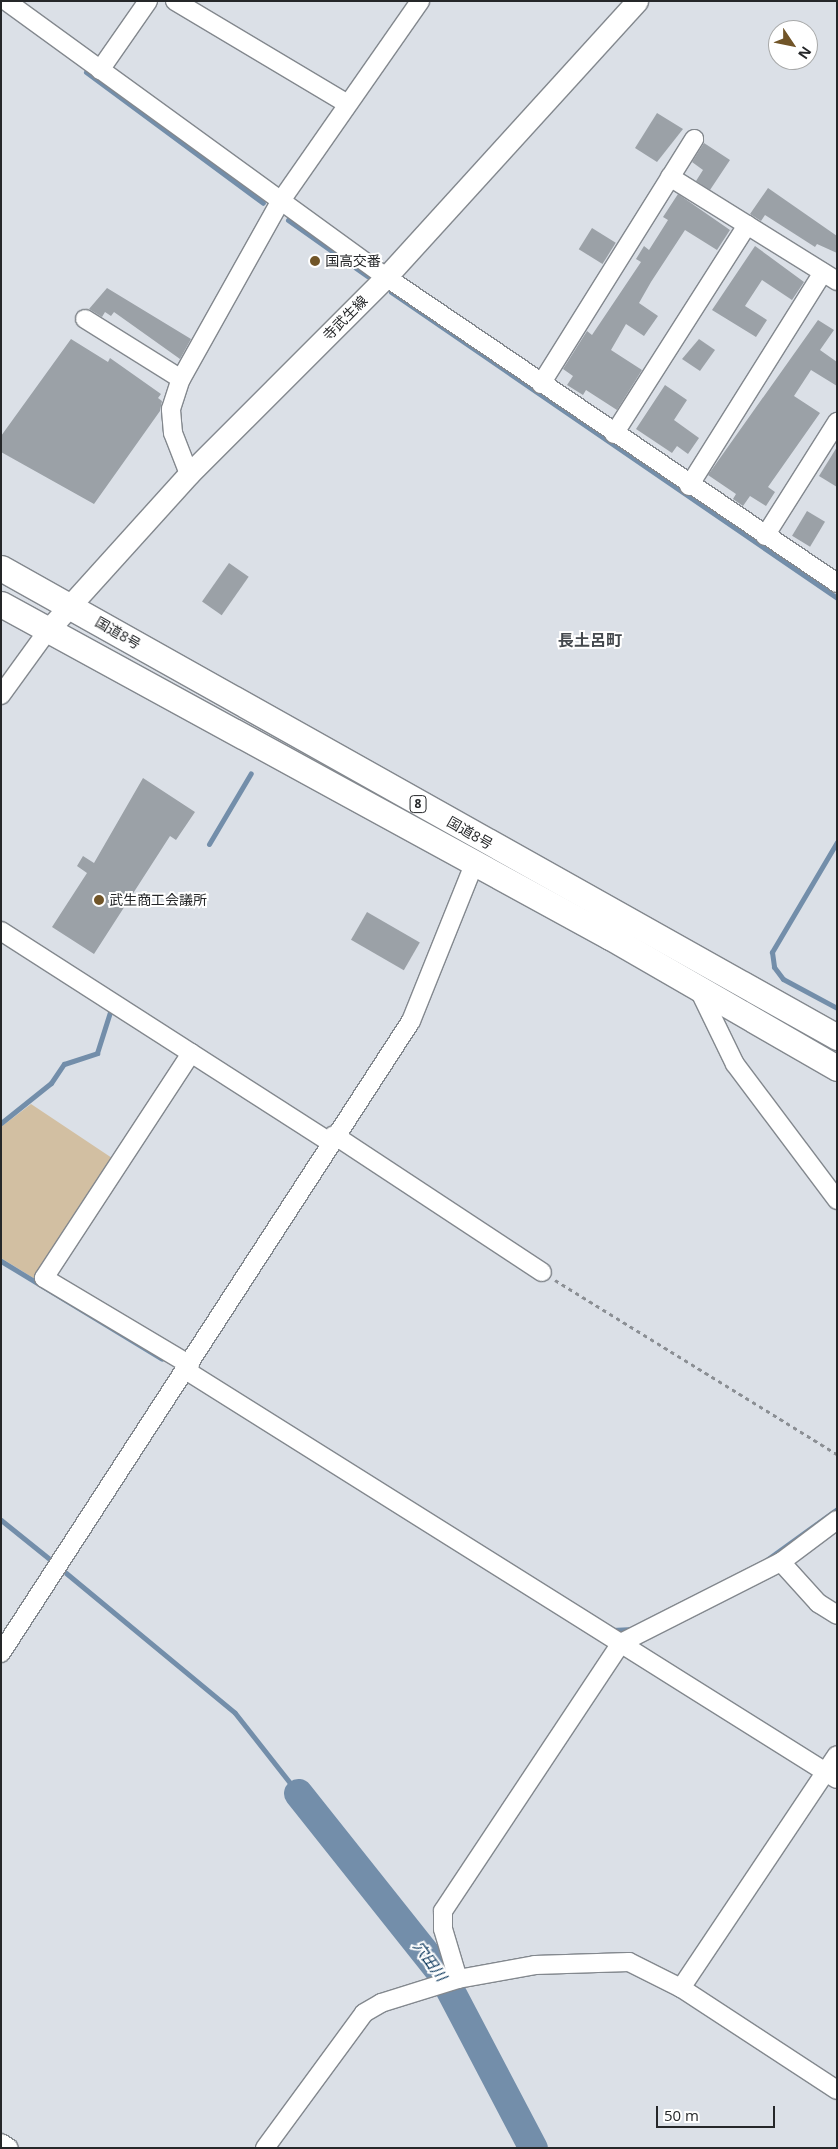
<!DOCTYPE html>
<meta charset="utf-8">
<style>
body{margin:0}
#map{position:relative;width:838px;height:2149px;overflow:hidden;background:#dbe0e7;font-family:"Open Sans","Noto Sans JP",sans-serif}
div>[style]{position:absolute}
.green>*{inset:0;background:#d2bfa2}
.stream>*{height:5px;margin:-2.5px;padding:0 2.5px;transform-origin:2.5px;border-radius:2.5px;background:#738eaa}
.river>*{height:29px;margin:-14.5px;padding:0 14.5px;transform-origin:14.5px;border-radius:14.5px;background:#738eaa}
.building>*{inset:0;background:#9ba1a7;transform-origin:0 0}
.path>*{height:3px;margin-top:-1.5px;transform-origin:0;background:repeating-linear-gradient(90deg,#8b8f94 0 4px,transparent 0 8px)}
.roads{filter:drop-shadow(1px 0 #83888e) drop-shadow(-1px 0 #83888e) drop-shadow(0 1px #83888e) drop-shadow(0 -1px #83888e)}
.minor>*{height:18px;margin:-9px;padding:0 9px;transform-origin:9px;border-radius:9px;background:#fff}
.major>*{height:21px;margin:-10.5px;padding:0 10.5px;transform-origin:10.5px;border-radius:10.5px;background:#fff}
.highway>*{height:25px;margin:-12.5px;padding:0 12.5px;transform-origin:12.5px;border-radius:12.5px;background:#fff}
.dots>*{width:14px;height:14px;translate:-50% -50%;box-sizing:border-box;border:2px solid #fff;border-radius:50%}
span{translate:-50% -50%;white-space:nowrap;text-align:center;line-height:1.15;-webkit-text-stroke:4px #fff;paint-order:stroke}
.shield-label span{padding:1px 4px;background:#fff;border:1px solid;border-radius:4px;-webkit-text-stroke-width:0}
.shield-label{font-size:12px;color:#252729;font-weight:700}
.poi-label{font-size:14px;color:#252729}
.left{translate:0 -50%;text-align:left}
.street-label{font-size:14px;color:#252729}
.water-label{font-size:15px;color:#033056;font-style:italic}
.quarter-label{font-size:16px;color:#44494e;font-weight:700}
.frame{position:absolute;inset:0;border:2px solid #252729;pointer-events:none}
.north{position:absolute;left:768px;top:20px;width:50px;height:50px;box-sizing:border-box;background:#fff;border:1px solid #a8a9a9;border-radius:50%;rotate:124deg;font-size:14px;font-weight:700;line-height:20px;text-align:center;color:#252729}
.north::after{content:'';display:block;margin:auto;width:18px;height:22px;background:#715528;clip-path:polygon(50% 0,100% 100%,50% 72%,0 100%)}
.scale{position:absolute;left:656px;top:2106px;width:119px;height:22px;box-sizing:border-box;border:2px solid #252729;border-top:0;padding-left:6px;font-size:15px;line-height:18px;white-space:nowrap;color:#252729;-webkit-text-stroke:4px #fff;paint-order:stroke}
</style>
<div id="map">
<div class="green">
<i style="clip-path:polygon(31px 1104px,115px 1160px,35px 1279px,1px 1258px,1px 1127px)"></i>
</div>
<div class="stream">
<i style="left:86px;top:72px;width:220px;rotate:36.5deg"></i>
<i style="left:288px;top:220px;width:97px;rotate:35.3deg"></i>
<i style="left:391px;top:292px;width:541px;rotate:34.45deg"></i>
<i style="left:837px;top:842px;width:128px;rotate:120.6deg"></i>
<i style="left:772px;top:952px;width:15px;rotate:82deg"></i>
<i style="left:774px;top:967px;width:15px;rotate:53deg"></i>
<i style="left:783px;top:979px;width:61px;rotate:28.2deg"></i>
<i style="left:209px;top:844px;width:82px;rotate:-59.4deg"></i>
<i style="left:1px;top:1123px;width:64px;rotate:-38.7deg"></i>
<i style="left:51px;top:1083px;width:23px;rotate:-56deg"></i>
<i style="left:64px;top:1064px;width:35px;rotate:-18deg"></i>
<i style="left:97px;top:1053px;width:43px;rotate:-72.4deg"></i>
<i style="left:1px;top:1261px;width:188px;rotate:31.3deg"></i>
<i style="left:1px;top:1520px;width:65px;rotate:38.8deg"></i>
<i style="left:765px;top:1561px;width:89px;rotate:-35.8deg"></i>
<i style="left:66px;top:1573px;width:219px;rotate:39.6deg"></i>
<i style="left:235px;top:1713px;width:102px;rotate:51.8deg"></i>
<i style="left:612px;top:1630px;width:21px;rotate:-3deg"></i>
</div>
<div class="river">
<i style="left:298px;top:1793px;width:230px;rotate:51.5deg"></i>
<i style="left:441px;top:1973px;width:198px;rotate:62.3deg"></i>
</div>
<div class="building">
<i style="clip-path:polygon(657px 113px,683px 129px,657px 162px,635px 148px)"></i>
<i style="clip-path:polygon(704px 143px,730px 160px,710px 190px,696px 181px,703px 170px,692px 162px)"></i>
<i style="clip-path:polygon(768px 188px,837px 236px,837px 253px,817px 244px,815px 247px,765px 215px,761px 221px,750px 214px)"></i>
<i style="clip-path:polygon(678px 194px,730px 230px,717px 250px,685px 230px,651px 282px,639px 303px,658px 316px,644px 336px,626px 324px,611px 350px,642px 370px,617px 410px,586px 390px,583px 395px,567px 385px,573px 376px,563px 369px,587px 331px,592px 335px,641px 262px,636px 259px,644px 246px,649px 250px,668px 220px,663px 217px)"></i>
<i style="left:592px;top:228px;width:28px;height:25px;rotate:32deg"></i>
<i style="clip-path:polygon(755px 246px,804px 282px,792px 300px,762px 280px,745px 306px,767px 320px,756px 337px,712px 310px)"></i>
<i style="clip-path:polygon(107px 288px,191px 339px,180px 359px,114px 312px,111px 316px,105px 312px,102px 317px,89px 309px)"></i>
<i style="clip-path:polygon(818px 320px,834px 330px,820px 350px,837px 362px,837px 386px,811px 370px,794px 396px,820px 413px,768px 487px,775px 492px,766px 506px,750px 496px,743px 506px,733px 499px,736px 494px,708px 475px)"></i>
<i style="clip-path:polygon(71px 339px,108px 362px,110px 358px,161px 394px,158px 398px,162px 401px,160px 411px,94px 504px,1px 452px,1px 436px)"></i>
<i style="clip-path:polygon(699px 339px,715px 350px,700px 371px,682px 359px)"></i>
<i style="clip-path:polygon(665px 385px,687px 400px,674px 420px,699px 438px,688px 454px,677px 446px,672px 453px,636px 429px)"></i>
<i style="clip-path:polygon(837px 447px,837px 487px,819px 476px)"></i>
<i style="left:807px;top:511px;width:21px;height:29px;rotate:31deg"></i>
<i style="left:229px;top:563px;width:24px;height:47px;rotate:35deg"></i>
<i style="clip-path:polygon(143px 778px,195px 812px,176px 840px,170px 836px,94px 954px,52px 927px,87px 873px,77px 866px,83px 856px,94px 863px)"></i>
<i style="left:367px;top:912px;width:61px;height:32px;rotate:30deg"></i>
</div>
<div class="path">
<i style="left:555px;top:1280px;width:331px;rotate:31.7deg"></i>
</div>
<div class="roads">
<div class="minor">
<i style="left:6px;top:1px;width:470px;rotate:36deg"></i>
<i style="left:386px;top:277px;width:545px;rotate:34.16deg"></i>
<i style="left:175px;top:1px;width:201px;rotate:30.8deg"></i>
<i style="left:100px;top:70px;width:84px;rotate:-55.2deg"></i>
<i style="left:670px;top:177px;width:197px;rotate:31.9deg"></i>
<i style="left:85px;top:319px;width:113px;rotate:32deg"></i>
<i style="left:541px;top:384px;width:289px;rotate:-58deg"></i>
<i style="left:614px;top:434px;width:248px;rotate:-57.5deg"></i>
<i style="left:189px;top:474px;width:44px;rotate:-111.3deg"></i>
<i style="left:173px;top:433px;width:24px;rotate:-95deg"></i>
<i style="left:171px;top:409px;width:32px;rotate:-72deg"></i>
<i style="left:181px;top:379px;width:203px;rotate:-60.8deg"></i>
<i style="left:280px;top:202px;width:245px;rotate:-55.1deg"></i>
<i style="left:689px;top:486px;width:252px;rotate:-57.9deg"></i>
<i style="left:765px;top:536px;width:135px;rotate:-57.7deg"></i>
<i style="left:1px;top:695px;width:80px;rotate:-54.1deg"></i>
<i style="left:1px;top:931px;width:391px;rotate:32.7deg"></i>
<i style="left:699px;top:990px;width:82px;rotate:64.1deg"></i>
<i style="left:735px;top:1064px;width:170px;rotate:53.1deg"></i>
<i style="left:334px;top:1135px;width:249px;rotate:33.4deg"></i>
<i style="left:190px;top:1365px;width:170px;rotate:-149.2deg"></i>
<i style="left:44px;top:1278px;width:269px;rotate:-56.8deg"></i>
<i style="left:187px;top:1371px;width:767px;rotate:32.12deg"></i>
<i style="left:781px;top:1562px;width:55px;rotate:47.9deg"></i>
<i style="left:818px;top:1603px;width:22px;rotate:32deg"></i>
<i style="left:1px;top:1653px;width:753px;rotate:-57.03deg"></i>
<i style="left:411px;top:1021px;width:171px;rotate:-68.1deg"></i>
<i style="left:458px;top:1979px;width:52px;rotate:-106.7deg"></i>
<i style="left:443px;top:1929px;width:18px;rotate:-90deg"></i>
<i style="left:443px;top:1911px;width:322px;rotate:-56.4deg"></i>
<i style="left:621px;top:1643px;width:179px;rotate:-26.9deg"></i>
<i style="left:781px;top:1562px;width:70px;rotate:-36.9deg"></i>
<i style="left:681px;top:1988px;width:280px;rotate:-56.2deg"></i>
<i style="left:1px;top:2143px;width:9px;rotate:32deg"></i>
<i style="left:265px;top:2148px;width:167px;rotate:-53.7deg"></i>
<i style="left:364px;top:2013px;width:20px;rotate:-30deg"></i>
<i style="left:381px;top:2003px;width:81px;rotate:-17.3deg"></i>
<i style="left:458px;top:1979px;width:78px;rotate:-10.3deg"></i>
<i style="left:535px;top:1965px;width:94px;rotate:-1.8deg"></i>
<i style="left:629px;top:1962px;width:58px;rotate:26.6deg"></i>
<i style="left:681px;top:1988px;width:186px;rotate:33.2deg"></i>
</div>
<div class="major">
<i style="left:48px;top:630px;width:210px;rotate:-47.9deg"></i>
<i style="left:189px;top:474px;width:279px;rotate:-45deg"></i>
<i style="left:386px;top:277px;width:373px;rotate:-47.7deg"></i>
</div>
<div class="highway">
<i style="left:1px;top:568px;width:959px;rotate:29.29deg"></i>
<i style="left:1px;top:604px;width:694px;rotate:28.67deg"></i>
<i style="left:610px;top:937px;width:262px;rotate:30deg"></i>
</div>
</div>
<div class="dots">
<i style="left:315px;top:261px;background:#715528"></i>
<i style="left:99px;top:900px;background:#715528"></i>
</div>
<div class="shield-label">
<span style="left:418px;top:804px">8</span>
</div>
<div class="poi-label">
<span class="left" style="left:325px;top:261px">国高交番</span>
<span class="left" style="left:109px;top:900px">武生商工会議所</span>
</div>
<div class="street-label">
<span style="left:345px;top:318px;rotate:-45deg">寺武生線</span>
<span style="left:118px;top:633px;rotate:30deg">国道8号</span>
<span style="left:470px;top:833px;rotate:30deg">国道8号</span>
</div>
<div class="water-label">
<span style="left:430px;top:1961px;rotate:54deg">穴田川</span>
</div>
<div class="quarter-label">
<span style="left:590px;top:640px">長土呂町</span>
</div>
<div class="frame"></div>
<div class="north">N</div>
<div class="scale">50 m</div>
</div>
